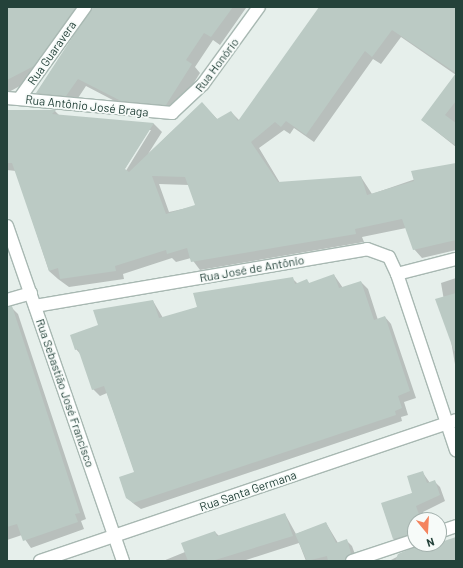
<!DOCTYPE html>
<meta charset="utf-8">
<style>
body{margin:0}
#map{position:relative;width:463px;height:568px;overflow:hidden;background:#e6efeb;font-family:Barlow,sans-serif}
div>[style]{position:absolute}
.shadow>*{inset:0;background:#0003}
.building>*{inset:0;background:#bbcac4}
.roads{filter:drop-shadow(1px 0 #a8b8b2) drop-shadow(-1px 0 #a8b8b2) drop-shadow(0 1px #a8b8b2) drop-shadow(0 -1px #a8b8b2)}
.minor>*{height:12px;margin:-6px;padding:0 6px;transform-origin:6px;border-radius:6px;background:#fff}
span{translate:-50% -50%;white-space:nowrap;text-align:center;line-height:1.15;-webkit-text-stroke:3.5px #f7fbf9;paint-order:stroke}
.street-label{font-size:12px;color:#24423a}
.frame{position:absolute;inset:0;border:8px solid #24423a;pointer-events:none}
.north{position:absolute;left:407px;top:512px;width:40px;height:40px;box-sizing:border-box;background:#f7fbf9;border:1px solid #a3b1ad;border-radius:50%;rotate:162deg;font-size:11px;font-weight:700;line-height:16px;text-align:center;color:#24423a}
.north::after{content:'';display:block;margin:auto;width:14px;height:18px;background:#f4845f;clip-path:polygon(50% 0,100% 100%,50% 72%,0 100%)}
</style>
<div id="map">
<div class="shadow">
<i style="clip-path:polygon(7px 7px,246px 7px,246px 8px,220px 45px,213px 40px,195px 67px,200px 73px,175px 113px,130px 109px,86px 86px,74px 104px,45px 101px,37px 93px,92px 8px,42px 74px,7px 93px)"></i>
<i style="clip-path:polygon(evenodd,321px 7px,456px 7px,456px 147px,422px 120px,456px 75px,401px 37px,381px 64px,373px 59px,314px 142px,294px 128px,290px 134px,284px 130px,259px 148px,280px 183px,361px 177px,372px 194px,456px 165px,456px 250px,422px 258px,414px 249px,406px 228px,362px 237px,364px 242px,200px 270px,191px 258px,176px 262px,172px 258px,123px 274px,124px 279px,69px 287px,58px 279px,49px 271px,16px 171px,7px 170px,7px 111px,55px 111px,60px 116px,154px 124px,162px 132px,148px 154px,202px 103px,218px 120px,231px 112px,240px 121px,321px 7px,149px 130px,151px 130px,124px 174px,122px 173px,149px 130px,321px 7px,159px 184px,189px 185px,196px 206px,169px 212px,159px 184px)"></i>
<i style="clip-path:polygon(334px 275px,343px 288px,361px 282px,368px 289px,378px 320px,385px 317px,391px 324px,416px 398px,404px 402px,408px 415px,401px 417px,402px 421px,141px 509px,134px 504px,127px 497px,135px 473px,107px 393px,100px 396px,93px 389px,82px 356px,76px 349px,99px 326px,153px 301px,163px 318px,292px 278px,298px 284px,307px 281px,310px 284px)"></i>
<i style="clip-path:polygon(456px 278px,456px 370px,441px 283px)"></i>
<i style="clip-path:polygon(12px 308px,18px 314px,86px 519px,81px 521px,84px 529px,31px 548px,22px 535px,7px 540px,7px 309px)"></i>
<i style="clip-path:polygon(423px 473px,430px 483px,434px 481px,440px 487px,445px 501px,423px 512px,425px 520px,415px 520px,415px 540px,400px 545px,394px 539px,382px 504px,413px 493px)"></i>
<i style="clip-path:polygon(285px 514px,296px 534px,326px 523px,338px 543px,346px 540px,352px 546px,357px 560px,306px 561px,299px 543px,243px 561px,163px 561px,185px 552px,215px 532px,219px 536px)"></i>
<i style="clip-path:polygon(456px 538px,456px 561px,389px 561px,422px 544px,434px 546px)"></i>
</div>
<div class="building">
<i style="clip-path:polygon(7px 7px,76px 7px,34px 66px,7px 80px)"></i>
<i style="clip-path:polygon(92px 7px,233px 7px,211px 37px,204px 33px,186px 60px,192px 64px,166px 105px,121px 101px,78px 79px,66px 96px,36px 93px)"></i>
<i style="clip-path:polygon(evenodd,319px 7px,456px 7px,456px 101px,445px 115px,456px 123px,456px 146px,421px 120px,456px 73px,392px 30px,372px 57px,365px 51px,306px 135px,286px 121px,281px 127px,275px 122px,251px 142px,278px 182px,361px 176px,367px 195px,414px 181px,411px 171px,456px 163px,456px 240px,413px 250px,402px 219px,355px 229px,356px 234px,191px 262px,187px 248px,167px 254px,166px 250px,115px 266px,116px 271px,60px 279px,58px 268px,49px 271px,12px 163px,7px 163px,7px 110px,56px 110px,52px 114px,154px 123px,125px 169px,129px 172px,202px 102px,217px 119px,231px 111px,238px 121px,319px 7px,152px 176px,185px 177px,195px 205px,166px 214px,152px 176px)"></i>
<i style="clip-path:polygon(334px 274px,339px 288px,361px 281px,374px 320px,385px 316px,410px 391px,398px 396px,402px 408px,395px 411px,396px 415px,133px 503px,126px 498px,119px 477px,134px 472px,114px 414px,104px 386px,92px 390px,78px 349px,75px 350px,70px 335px,98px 325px,93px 310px,153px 300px,159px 318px,197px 307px,193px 293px,293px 277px,295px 284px,307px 279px,309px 283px)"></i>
<i style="clip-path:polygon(456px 293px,456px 351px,454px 351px,435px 299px)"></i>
<i style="clip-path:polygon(12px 306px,80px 513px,75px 514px,78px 522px,23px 541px,17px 524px,7px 527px,7px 307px)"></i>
<i style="clip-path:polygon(423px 471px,427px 483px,435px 480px,440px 495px,416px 506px,421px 520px,415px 520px,415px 533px,393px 539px,381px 503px,412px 493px,415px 503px,407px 476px)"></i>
<i style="clip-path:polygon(285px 513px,293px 536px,212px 561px,188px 561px,181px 543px,215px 531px,217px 536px)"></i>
<i style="clip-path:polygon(326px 522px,336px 543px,347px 539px,351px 553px,345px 561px,328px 561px,327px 556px,307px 561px,295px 534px)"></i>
<i style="clip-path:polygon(456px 537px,456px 561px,395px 561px,398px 554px,421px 544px,429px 546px)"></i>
</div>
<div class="roads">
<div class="minor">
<i style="left:7px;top:98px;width:166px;rotate:5.2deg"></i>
<i style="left:172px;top:113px;width:42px;rotate:-43.1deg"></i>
<i style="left:203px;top:84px;width:95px;rotate:-54deg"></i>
<i style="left:19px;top:99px;width:113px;rotate:-54.3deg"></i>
<i style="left:7px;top:226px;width:355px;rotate:70.9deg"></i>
<i style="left:397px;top:274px;width:186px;rotate:71.5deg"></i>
<i style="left:7px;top:300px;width:25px;rotate:-16deg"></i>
<i style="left:35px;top:306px;width:337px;rotate:-9.7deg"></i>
<i style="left:367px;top:249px;width:23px;rotate:20deg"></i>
<i style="left:389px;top:257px;width:19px;rotate:65deg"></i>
<i style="left:397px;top:274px;width:61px;rotate:-14.3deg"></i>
<i style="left:439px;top:532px;width:18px;rotate:-19deg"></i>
<i style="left:40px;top:561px;width:439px;rotate:-18.7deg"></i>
<i style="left:352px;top:561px;width:66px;rotate:-18.4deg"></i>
</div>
</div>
<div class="street-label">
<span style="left:52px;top:53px;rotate:-55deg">Rua Guaravera</span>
<span style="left:217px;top:65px;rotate:-53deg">Rua Honório</span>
<span style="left:87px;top:106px;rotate:6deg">Rua Antônio José Braga</span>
<span style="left:252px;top:269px;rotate:-10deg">Rua José de Antônio</span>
<span style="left:65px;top:393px;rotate:71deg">Rua Sebastião José Francisco</span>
<span style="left:248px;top:491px;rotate:-19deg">Rua Santa Germana</span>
</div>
<div class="frame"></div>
<div class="north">N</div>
</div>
